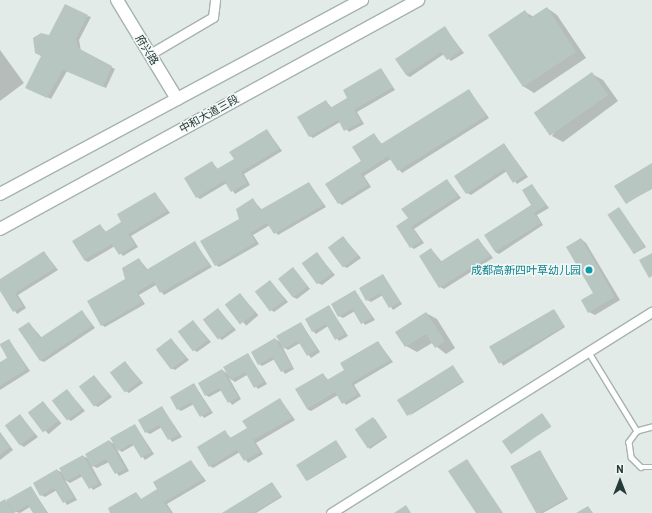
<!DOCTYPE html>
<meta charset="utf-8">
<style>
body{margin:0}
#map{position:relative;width:652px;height:513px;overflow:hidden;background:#e3ebe9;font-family:Barlow,"Noto Sans SC",sans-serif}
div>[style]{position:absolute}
.shadow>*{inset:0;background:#0003;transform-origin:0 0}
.building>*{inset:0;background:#b8c6c2;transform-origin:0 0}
.roads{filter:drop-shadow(1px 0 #a6b3b0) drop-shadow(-1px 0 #a6b3b0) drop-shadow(0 1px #a6b3b0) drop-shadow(0 -1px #a6b3b0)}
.lane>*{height:4.5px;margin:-2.25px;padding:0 2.25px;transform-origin:2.25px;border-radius:2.25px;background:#fff}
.street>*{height:9px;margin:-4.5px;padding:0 4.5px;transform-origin:4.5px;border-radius:4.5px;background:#fff}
.secondary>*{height:12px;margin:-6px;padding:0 6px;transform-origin:6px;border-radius:6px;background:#fff}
.dots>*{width:11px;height:11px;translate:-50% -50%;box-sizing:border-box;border:2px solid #f3f8f6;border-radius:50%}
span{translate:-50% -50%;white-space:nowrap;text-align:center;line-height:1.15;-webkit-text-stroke:3px #f3f8f6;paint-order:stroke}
.street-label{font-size:11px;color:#243b38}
.culture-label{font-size:11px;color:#0d838f}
.right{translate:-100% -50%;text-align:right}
.north{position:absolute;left:600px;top:461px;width:40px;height:40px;-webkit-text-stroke:3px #f3f8f6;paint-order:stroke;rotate:0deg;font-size:11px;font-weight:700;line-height:16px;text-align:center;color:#243b38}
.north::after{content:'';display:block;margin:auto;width:14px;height:18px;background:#243b38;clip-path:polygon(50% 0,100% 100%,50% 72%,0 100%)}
</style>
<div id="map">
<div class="shadow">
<i style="clip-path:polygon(547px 8px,557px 15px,586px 58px,534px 93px,523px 86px,525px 12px,534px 17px)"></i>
<i style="clip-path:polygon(88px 16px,91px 17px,79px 40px,81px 51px,115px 69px,106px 88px,67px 71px,51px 99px,30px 89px,50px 36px)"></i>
<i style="clip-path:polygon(445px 28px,464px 53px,451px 61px,444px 54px,410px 77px,406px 75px)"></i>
<i style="clip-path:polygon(0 50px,24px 83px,0 101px)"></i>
<i style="clip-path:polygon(381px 69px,395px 90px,357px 112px,364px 124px,349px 132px,340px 122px,313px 138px,310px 136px,326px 101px,332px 108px,348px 98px)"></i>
<i style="clip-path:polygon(592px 74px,603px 80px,618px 101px,563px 142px,552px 136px)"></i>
<i style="clip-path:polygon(469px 90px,489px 118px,402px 173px,391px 159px,364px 176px,371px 187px,342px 205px,339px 203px,374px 135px,382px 144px)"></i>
<i style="clip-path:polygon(267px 130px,282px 151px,244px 174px,250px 185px,235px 194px,227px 183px,200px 199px,197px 197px,212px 163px,218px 169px,235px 159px)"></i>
<i style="clip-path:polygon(504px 144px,528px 177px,517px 184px,507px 171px,471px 195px,467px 193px)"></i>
<i style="clip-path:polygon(652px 164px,652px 189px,626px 203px)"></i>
<i style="clip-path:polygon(447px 180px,461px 198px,414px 229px,424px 243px,414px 249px,411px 247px,409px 219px)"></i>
<i style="clip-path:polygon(309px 183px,326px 207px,278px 235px,270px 225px,253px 235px,259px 244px,219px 267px,216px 265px,253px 200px,262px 210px)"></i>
<i style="clip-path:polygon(532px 185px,549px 208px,537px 215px,543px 225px,499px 254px,495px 252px,532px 205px)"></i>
<i style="clip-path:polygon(155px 193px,170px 213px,131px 236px,138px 247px,123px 256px,115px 246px,88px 262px,84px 260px,100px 225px,106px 232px,123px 222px)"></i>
<i style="clip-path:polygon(619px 208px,646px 247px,634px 254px,633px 253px)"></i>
<i style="clip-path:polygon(343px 237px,361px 258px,347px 268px,343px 266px)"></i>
<i style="clip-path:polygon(478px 239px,493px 258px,444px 289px,440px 287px,431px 249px,442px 262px)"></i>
<i style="clip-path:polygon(581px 239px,586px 243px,620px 300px,595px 315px,589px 312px,594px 293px)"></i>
<i style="clip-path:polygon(195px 243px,212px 267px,164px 295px,156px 285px,139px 295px,145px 304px,105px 327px,102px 325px,139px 259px,148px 270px)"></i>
<i style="clip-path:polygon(44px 252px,58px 270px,18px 295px,26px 308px,17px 314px,0 290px,0 280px)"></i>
<i style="clip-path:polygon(317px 254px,335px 275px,322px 285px,318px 283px)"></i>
<i style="clip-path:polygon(293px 268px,310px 289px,297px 299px,293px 297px)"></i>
<i style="clip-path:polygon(383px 275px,402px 304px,393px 310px,383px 295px,371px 302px,367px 300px)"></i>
<i style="clip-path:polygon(270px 281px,288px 302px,274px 312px,271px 310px)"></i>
<i style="clip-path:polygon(355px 291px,375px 320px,365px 325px,355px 311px,343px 318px,339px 316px)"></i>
<i style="left:240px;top:294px;width:28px;height:16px;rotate:49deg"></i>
<i style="clip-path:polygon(329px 306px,348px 336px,339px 341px,328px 326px,316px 334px,313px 331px)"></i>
<i style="clip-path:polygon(218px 309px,236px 330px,222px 340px,219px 338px)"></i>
<i style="clip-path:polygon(82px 311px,95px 328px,44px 362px,40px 360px,29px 323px,42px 338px)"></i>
<i style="left:555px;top:311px;width:19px;height:73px;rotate:58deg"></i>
<i style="clip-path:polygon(426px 313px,437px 319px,455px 348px,446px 354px,432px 343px,417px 352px,406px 346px)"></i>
<i style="clip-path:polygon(193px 321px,211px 342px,197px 352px,194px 350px)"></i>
<i style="clip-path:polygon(301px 323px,320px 352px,311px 358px,300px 343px,288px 350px,282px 346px,294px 369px,285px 374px,275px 359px,262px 366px,259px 364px,275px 339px,282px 343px)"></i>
<i style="clip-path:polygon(171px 339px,189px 360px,175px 370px,171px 368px)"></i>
<i style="clip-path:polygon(9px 340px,30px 371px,0 390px,0 364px,8px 358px,0 345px)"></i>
<i style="clip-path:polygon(378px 342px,393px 362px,354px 385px,361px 396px,346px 405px,338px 395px,311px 411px,307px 409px,323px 374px,329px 381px,346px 371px)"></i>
<i style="clip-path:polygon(248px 354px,267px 384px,258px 389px,247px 375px,235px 382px,229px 378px,241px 399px,232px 405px,222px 390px,209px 397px,206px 395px,222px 370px,228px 374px)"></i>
<i style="clip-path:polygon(125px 362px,143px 383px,129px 393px,126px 391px)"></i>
<i style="clip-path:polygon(453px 367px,464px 382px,409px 416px)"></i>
<i style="clip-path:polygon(94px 376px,112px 397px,98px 407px,94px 405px)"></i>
<i style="clip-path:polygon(194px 384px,213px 413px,204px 418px,194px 404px,181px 411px,178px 409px)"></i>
<i style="clip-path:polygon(67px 390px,85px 411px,71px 421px,68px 419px)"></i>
<i style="clip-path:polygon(280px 399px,295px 420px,256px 443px,263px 454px,248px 463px,240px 452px,213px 468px,210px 466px,225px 432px,231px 438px,248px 428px)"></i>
<i style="left:43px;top:402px;width:28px;height:17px;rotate:49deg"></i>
<i style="clip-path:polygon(162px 407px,182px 437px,172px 442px,162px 427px,150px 434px,146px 432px,139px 420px)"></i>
<i style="clip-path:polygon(542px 414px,551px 427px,511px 452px)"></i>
<i style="clip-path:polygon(20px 416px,38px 437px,24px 447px,21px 445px)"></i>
<i style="left:375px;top:419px;width:22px;height:21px;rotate:56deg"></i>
<i style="clip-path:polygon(135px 425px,154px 454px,145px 460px,134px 445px,122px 452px,116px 448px,129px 471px,119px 476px,109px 462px,97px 468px,91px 465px,102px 485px,93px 490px,83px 476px,70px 483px,65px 480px,77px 500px,67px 505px,57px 490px,45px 497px,41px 495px,57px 470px,63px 473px,83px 456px,89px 459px,109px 441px,116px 445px)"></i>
<i style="clip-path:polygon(0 432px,13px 450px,0 460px)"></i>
<i style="clip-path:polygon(336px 441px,347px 457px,307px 481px)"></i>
<i style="clip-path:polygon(540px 451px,568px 499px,543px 513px,537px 513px,511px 466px)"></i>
<i style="clip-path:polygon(191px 461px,206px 481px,167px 504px,173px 513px,112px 513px,136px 493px,142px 500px,159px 490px)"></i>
<i style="clip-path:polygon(272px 483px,282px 497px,256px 513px,223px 513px)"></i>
<i style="clip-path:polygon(31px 487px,48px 513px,34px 513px,30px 507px,20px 513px,13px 511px,14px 513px,0 513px,0 503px,5px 501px,10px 503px)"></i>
</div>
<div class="building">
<i style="clip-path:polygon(65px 4px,88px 15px,76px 38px,78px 48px,112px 66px,103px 87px,63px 70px,47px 98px,25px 88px,41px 56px,35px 53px,33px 38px,41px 33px,49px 35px)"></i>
<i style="clip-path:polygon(547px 7px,576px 52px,523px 87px,488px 35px,525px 10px,530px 18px)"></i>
<i style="clip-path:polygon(445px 26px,461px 51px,447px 60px,441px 52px,406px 75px,395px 59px)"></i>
<i style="clip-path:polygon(381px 68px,393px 87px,354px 110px,361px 122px,344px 131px,338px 120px,309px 137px,297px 117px,326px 100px,330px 108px,347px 98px,343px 90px)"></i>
<i style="left:592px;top:72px;width:28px;height:71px;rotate:55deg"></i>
<i style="clip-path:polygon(469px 89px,486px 116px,398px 171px,388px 156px,361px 174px,368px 185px,338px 204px,325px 184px,361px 161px,352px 147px,374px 133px,381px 144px)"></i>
<i style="clip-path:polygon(267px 129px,279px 149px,241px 172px,247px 183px,231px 192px,224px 181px,196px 198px,184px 178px,212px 161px,217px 169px,234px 159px,229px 152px)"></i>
<i style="clip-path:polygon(504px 143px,525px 175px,513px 183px,504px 169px,466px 194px,454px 176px)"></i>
<i style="clip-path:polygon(652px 163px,652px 188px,626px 204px,614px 186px)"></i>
<i style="clip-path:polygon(447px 179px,458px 196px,411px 227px,421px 241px,410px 248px,396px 226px,408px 218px,401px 209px)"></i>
<i style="clip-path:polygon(309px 182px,323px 205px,274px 234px,267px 223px,250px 233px,256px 242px,215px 266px,200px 241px,239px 219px,236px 209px,253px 198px,260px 210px)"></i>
<i style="clip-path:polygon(532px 184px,546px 205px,534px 213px,541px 223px,495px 252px,484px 235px,531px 205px,522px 190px)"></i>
<i style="clip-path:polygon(155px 192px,167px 211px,128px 234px,135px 245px,119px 255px,112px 244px,84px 260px,72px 241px,100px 224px,105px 232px,121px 222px,117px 214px)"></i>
<i style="left:619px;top:207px;width:47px;height:14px;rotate:56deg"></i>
<i style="left:343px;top:236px;width:25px;height:19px;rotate:53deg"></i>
<i style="clip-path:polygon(478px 238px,490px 256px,439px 288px,419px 256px,431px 248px,440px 262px)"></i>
<i style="clip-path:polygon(581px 238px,615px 297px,588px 313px,581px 300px,593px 293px,566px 247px)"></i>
<i style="clip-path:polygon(195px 241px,209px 265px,160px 293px,154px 282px,137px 292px,142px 302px,101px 326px,87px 301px,125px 279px,122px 268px,139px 258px,146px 270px)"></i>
<i style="clip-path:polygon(44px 251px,55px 268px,15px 293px,23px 306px,13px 312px,0 291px,0 279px)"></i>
<i style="left:317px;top:252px;width:26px;height:19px;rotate:54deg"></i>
<i style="clip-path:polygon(652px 253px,652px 276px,649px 278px,639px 260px)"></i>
<i style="left:293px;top:267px;width:24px;height:19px;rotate:52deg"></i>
<i style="clip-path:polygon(383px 274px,400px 302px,389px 308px,380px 293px,366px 301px,359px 288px)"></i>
<i style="left:270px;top:280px;width:25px;height:19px;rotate:53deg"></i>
<i style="clip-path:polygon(355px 290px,372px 318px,361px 324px,352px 309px,338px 317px,331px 304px)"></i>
<i style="left:240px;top:293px;width:25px;height:19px;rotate:53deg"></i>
<i style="clip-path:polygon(329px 305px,345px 334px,335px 340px,326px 324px,312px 332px,305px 319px)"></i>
<i style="left:218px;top:308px;width:25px;height:19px;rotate:53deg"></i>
<i style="left:554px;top:309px;width:20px;height:75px;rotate:60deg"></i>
<i style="clip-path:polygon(82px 310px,92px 326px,40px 361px,18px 329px,29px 322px,40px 338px)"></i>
<i style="clip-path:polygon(426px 312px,445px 341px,435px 348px,426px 334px,405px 347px,395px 332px)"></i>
<i style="left:193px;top:320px;width:25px;height:19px;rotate:53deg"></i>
<i style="clip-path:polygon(301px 322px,317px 350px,307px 356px,298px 341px,284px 349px,276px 336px)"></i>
<i style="left:171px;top:338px;width:25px;height:19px;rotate:53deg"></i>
<i style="clip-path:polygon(275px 338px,292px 367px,281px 372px,272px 357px,258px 365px,251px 352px)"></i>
<i style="clip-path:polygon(9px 339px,27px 369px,0 386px,0 362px,7px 358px,0 344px)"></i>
<i style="clip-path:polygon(378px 341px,390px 360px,351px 383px,358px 394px,342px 404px,335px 392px,307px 409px,295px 389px,323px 373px,327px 380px,344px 370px,340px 363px)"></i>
<i style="clip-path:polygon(248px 353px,264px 382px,254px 388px,245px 372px,231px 380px,223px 367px)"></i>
<i style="left:125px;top:361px;width:25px;height:19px;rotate:53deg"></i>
<i style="left:453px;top:365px;width:19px;height:66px;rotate:58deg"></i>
<i style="clip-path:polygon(222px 369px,238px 397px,228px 403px,219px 388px,205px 396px,198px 383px)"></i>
<i style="left:94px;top:375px;width:25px;height:19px;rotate:53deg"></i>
<i style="clip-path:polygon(194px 383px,210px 411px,200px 417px,191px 402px,177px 410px,170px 397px)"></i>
<i style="left:67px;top:389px;width:25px;height:19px;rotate:53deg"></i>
<i style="clip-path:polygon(280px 398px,292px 418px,253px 440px,260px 452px,244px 461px,237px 450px,209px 467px,197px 447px,225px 430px,230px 438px,247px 428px,242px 421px)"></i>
<i style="left:43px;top:401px;width:25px;height:19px;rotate:53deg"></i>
<i style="clip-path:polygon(162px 406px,179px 435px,168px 440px,159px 425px,145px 433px,138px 420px)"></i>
<i style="left:542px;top:413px;width:16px;height:49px;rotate:55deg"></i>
<i style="left:20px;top:414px;width:25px;height:19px;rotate:53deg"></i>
<i style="left:373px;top:417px;width:23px;height:22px;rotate:56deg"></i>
<i style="clip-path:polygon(135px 424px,151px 452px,141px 458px,132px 443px,118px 451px,110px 438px)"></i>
<i style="clip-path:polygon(0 434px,10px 447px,0 455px)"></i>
<i style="clip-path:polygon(109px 440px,126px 469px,115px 474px,106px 459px,92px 467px,85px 454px)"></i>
<i style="left:336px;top:440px;width:19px;height:47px;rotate:58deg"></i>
<i style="left:540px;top:450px;width:55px;height:34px;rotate:61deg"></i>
<i style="clip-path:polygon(83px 455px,99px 483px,89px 489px,80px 474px,66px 481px,59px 468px)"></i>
<i style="clip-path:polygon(467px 459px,503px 513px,476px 513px,448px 471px)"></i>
<i style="clip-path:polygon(191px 460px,203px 479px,164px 502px,171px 513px,110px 513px,108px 508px,136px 492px,141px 499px,157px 489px,153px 482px)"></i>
<i style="clip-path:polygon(57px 469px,74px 498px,63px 503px,54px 488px,40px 496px,33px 483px)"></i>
<i style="clip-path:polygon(272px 482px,281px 496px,254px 513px,222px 513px)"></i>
<i style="clip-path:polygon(31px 486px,47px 513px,33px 513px,28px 505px,14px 513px,6px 500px)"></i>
<i style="clip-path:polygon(5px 499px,13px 513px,0 513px,0 502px)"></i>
<i style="clip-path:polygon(406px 505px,411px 513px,394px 513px)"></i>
<i style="clip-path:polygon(588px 506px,593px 513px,576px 513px)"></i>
</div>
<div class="roads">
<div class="lane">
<i style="left:588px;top:351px;width:94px;rotate:58.5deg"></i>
<i style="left:652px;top:427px;width:16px;rotate:165deg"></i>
<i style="left:637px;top:431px;width:14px;rotate:126deg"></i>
<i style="left:629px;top:442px;width:15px;rotate:82deg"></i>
<i style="left:631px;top:457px;width:14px;rotate:45deg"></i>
<i style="left:641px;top:467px;width:11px"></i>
</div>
<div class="street">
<i style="left:150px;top:54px;width:73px;rotate:-30.4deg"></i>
<i style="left:213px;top:17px;width:17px;rotate:-83deg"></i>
<i style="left:331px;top:513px;width:379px;rotate:-32.1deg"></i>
</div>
<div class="secondary">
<i style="left:117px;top:0;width:116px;rotate:58.8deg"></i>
<i style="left:0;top:194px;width:411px;rotate:-28.2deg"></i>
<i style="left:0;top:229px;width:477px;rotate:-28.7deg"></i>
</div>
</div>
<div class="dots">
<i style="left:589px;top:270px;background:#0f9aa8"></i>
</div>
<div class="street-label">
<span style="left:147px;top:50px;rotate:59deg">府兴路</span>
<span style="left:209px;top:114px;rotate:-29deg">中和大道三段</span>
</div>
<div class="culture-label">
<span class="right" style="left:581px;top:270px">成都高新四叶草幼儿园</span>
</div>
<div class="north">N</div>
</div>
